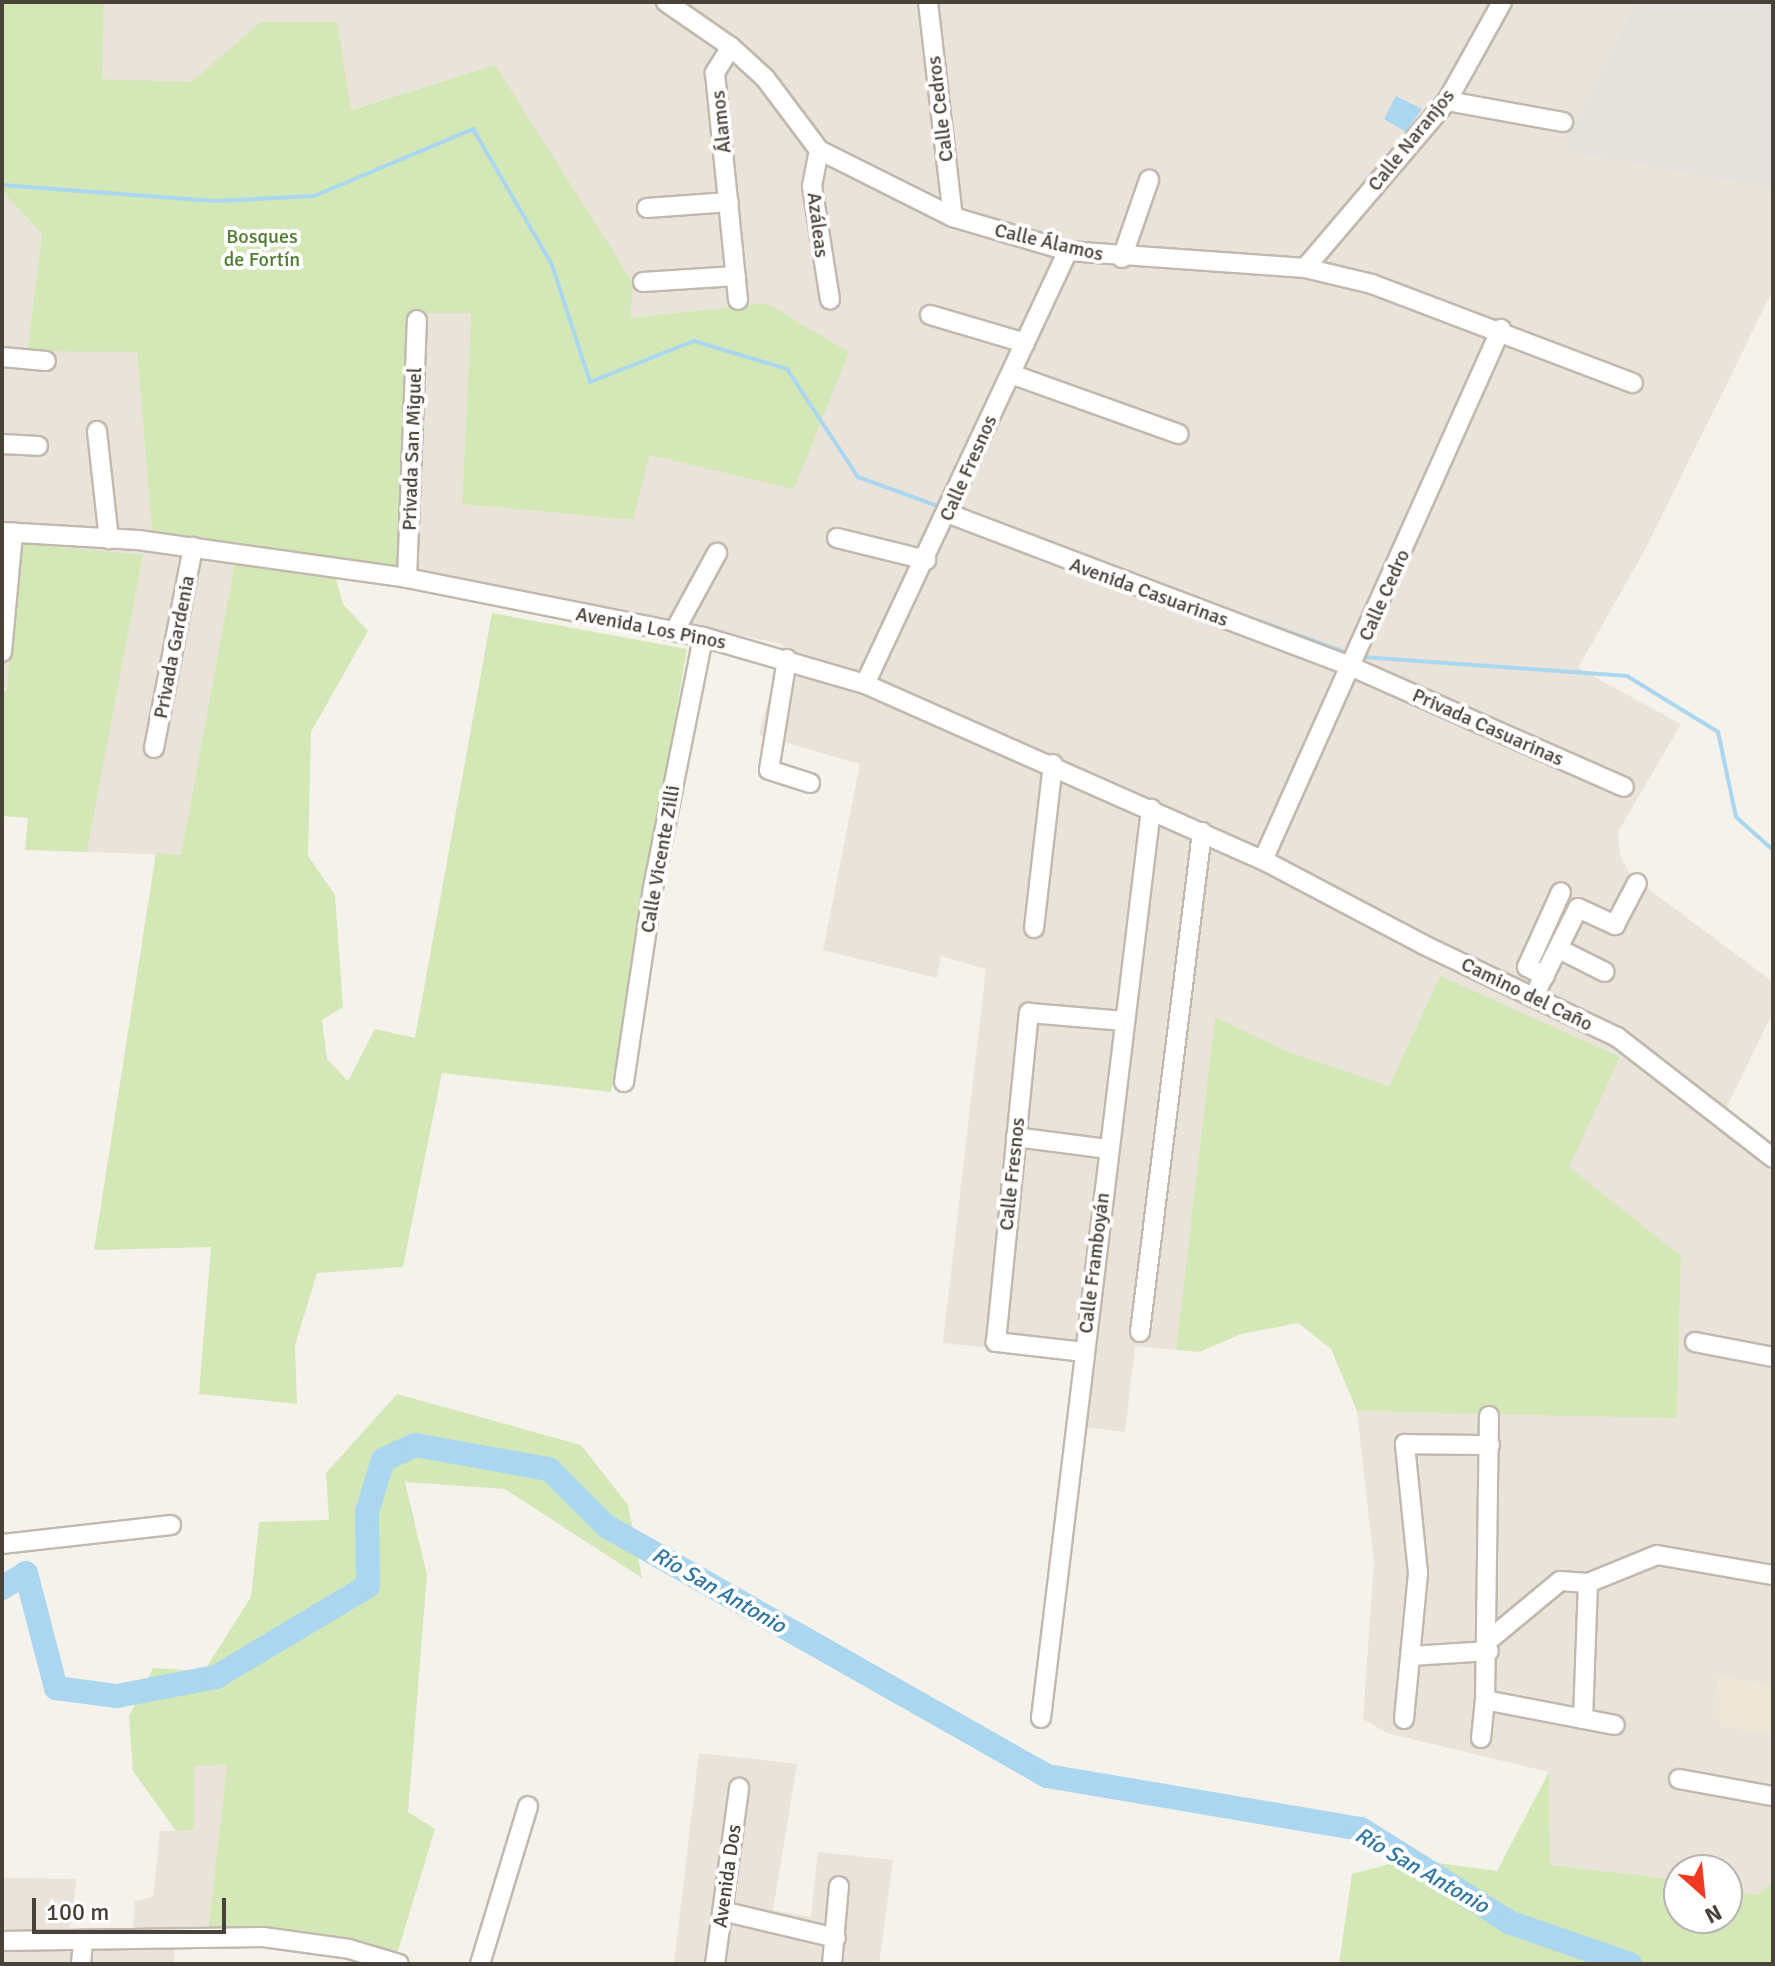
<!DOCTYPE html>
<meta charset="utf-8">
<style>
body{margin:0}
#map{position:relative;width:1775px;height:1966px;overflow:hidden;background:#f5f2eb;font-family:Signika,sans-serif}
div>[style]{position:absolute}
.residential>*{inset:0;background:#e9e3d9}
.industrial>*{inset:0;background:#e5e1dc}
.education>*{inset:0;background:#eee6d6}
.green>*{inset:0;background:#d3e8b6}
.water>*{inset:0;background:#aad6ef}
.stream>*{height:4px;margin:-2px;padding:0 2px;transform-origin:2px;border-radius:2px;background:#aad6ef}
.river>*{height:24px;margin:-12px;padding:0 12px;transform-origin:12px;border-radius:12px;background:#aad6ef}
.roads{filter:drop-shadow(2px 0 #c1b9ae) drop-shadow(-2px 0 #c1b9ae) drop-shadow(0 2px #c1b9ae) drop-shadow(0 -2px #c1b9ae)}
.minor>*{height:18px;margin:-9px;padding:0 9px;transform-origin:9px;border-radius:9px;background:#fff}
span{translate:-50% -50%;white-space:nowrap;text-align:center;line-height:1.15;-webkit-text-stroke:8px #fff;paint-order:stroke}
.street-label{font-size:20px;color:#494239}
.park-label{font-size:20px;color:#4e7b2d}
.water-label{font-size:22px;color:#3078a3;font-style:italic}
.frame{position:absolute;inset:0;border:4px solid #494239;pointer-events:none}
.north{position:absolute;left:1663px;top:1854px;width:80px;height:80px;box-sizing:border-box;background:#fff;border:2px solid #b6b3b0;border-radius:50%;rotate:153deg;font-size:22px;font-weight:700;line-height:32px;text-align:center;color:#494239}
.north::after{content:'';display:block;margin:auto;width:28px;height:36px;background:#f43923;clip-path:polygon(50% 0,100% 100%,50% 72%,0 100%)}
.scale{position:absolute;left:32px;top:1898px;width:194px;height:36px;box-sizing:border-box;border:4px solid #494239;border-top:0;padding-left:10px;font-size:24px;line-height:28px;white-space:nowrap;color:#494239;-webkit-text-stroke:6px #fff;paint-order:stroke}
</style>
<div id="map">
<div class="residential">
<i style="clip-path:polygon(104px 2px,1773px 2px,1773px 290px,1646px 548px,1578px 668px,1681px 724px,1618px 832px,1620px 855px,1630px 875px,1773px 982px,1773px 1012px,1725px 1111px,1773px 1144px,1773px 1883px,1756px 1895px,1727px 1889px,1727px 1870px,1679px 1870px,1679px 1880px,1550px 1865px,1549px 1772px,1387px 1733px,1363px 1719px,1374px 1563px,1357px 1411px,1677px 1417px,1681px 1256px,1569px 1167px,1440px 976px,1389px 1086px,1286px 1051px,1215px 1018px,1176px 1350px,1135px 1346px,1125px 1432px,1085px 1427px,1090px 1358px,943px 1343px,986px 969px,941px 956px,937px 978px,823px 950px,860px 764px,759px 735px,783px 644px,405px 567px,412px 313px,471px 313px,462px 504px,633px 520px,650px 455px,766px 303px,629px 318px,495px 65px,350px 110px,261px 22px,192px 83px,101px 79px)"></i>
<i style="clip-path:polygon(2px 191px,42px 234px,27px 350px,137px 352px,152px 531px,238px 544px,181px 855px,87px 852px,143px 555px,2px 691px)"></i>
<i style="clip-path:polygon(699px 1753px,797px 1764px,773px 1910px,811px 1917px,818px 1852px,893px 1860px,879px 1964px,674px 1964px)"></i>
<i style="clip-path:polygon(227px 1764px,208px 1931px,173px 1930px,174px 1964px,2px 1964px,2px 1878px,77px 1879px,69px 1931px,133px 1935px,135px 1901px,153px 1897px,160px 1831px,194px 1830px,194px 1766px)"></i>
</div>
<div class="industrial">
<i style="clip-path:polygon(1636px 2px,1773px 2px,1773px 188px,1561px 150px)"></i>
</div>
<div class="education">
<i style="clip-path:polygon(1718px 1676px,1773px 1684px,1773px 1735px,1719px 1726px)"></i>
</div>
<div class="green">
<i style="clip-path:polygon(2px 2px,104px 2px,102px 79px,192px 82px,261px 22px,337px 22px,351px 110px,495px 65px,633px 283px,630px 318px,766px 303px,849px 352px,794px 489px,650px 455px,633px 520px,462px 504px,471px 313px,413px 313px,405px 567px,152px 532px,137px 352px,27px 351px,42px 234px,2px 191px)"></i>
<i style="clip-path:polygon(18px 543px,143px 555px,87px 852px,25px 850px,28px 818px,2px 816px,2px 691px,7px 690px)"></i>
<i style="clip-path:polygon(235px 561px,335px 575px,343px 604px,368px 631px,311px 732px,308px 856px,335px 895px,343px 1007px,322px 1020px,327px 1059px,348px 1081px,375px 1029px,415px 1038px,492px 613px,687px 649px,611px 1092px,442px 1073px,403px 1267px,317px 1273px,295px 1345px,297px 1404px,199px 1394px,211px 1247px,94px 1250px,156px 853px,181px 855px)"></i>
<i style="clip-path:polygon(1440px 976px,1620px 1057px,1569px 1167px,1681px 1256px,1677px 1418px,1357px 1411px,1331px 1349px,1298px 1323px,1241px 1334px,1200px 1352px,1176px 1350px,1215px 1017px,1286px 1051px,1389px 1086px)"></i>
<i style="clip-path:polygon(397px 1394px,581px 1445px,628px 1505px,642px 1578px,505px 1489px,405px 1482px,427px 1575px,408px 1812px,435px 1829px,397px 1954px,352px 1943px,208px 1931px,227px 1764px,194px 1766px,194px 1830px,176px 1831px,133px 1771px,129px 1716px,153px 1668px,204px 1671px,251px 1597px,259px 1522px,329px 1520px,326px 1473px)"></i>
<i style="clip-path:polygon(1549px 1772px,1550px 1865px,1679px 1880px,1679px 1918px,1727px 1918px,1727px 1889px,1756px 1895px,1773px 1883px,1773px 1964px,1339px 1964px,1352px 1874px,1408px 1859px,1497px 1871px)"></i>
</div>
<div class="water">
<i style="clip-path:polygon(1396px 96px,1422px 109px,1406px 132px,1384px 119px)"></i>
</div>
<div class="stream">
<i style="left:2px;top:185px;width:216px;rotate:4.3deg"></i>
<i style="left:217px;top:201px;width:97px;rotate:-3deg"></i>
<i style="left:314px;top:196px;width:173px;rotate:-22.8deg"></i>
<i style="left:473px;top:129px;width:157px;rotate:59.8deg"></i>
<i style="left:552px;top:265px;width:123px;rotate:72deg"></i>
<i style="left:590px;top:382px;width:112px;rotate:-21.5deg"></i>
<i style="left:694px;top:341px;width:97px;rotate:16.8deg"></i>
<i style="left:787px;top:369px;width:129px;rotate:56.7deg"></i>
<i style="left:858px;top:477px;width:90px;rotate:20deg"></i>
<i style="left:1215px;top:605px;width:144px;rotate:19.9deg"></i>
<i style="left:1362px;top:657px;width:266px;rotate:4.1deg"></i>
<i style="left:1627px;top:676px;width:107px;rotate:31.6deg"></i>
<i style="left:1718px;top:732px;width:87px;rotate:78deg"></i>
<i style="left:1736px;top:817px;width:50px;rotate:41.7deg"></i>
</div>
<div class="river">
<i style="left:2px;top:1588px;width:28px;rotate:-32deg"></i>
<i style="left:26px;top:1573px;width:119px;rotate:75.4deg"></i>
<i style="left:56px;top:1688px;width:62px;rotate:7.5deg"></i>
<i style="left:117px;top:1696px;width:101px;rotate:-10.9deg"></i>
<i style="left:216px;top:1677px;width:177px;rotate:-30.9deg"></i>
<i style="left:368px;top:1586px;width:74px;rotate:-90.8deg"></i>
<i style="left:367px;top:1512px;width:54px;rotate:-72.9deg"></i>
<i style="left:383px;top:1460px;width:35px;rotate:-25deg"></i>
<i style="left:415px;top:1445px;width:136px;rotate:10.2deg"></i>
<i style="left:549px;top:1469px;width:81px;rotate:45deg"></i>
<i style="left:606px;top:1526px;width:507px;rotate:29.55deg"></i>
<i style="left:1047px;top:1776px;width:318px;rotate:9.6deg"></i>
<i style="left:1361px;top:1829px;width:177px;rotate:32.1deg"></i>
<i style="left:1511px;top:1923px;width:126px;rotate:19deg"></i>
</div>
<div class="roads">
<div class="minor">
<i style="left:666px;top:2px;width:79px;rotate:34.7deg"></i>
<i style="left:731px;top:47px;width:46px;rotate:42.4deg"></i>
<i style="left:765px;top:78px;width:90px;rotate:53.1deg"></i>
<i style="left:819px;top:150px;width:150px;rotate:26.6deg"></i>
<i style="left:953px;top:217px;width:120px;rotate:16.5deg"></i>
<i style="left:1068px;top:251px;width:238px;rotate:4.1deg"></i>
<i style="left:1305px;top:268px;width:69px;rotate:13.4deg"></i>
<i style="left:1372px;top:284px;width:279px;rotate:20.8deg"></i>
<i style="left:928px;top:2px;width:216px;rotate:83.4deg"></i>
<i style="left:731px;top:47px;width:31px;rotate:122deg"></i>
<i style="left:715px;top:73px;width:228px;rotate:84.2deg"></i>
<i style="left:1447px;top:101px;width:118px;rotate:10.3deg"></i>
<i style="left:819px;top:150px;width:37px;rotate:101deg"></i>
<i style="left:812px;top:186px;width:115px;rotate:81deg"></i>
<i style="left:647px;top:208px;width:82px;rotate:-4.2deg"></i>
<i style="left:1122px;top:258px;width:83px;rotate:-70.9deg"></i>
<i style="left:1305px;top:268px;width:219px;rotate:-49.6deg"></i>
<i style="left:1447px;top:101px;width:113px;rotate:-60.9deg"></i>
<i style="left:643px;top:282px;width:93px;rotate:-3.7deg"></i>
<i style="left:930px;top:315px;width:99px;rotate:16.4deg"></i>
<i style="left:2px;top:357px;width:44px;rotate:5.2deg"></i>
<i style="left:1011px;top:374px;width:178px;rotate:19.7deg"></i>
<i style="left:97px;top:431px;width:109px;rotate:83.7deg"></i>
<i style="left:2px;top:444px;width:36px;rotate:3deg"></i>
<i style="left:947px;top:513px;width:433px;rotate:20.8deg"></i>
<i style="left:1352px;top:667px;width:297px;rotate:23.8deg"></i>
<i style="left:2px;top:532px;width:136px;rotate:3.4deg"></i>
<i style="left:138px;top:540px;width:272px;rotate:8deg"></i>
<i style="left:407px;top:578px;width:302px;rotate:11.3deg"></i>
<i style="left:703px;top:637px;width:169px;rotate:16.2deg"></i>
<i style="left:865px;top:684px;width:435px;rotate:23.9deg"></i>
<i style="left:1263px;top:860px;width:182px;rotate:27.8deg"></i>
<i style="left:1424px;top:945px;width:214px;rotate:25.5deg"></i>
<i style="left:1617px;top:1037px;width:197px;rotate:37.8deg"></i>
<i style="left:837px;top:538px;width:92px;rotate:13.9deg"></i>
<i style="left:407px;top:578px;width:258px;rotate:-87.8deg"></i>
<i style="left:675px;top:630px;width:88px;rotate:-61.4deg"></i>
<i style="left:2px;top:652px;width:120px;rotate:-84.7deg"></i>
<i style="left:787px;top:659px;width:112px;rotate:99.2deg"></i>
<i style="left:769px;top:770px;width:43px;rotate:17.6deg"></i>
<i style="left:865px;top:684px;width:478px;rotate:-64.9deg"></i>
<i style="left:154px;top:748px;width:205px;rotate:-79deg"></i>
<i style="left:1263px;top:860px;width:582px;rotate:-65.86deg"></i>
<i style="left:1034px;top:928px;width:165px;rotate:-83.4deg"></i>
<i style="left:1559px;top:949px;width:51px;rotate:26.6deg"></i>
<i style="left:1545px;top:976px;width:20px;rotate:-153deg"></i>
<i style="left:1527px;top:967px;width:82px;rotate:-65.6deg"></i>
<i style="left:1534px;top:996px;width:98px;rotate:-63.4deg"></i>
<i style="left:1578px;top:908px;width:41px;rotate:24.7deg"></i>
<i style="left:1615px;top:925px;width:47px;rotate:-62.4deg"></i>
<i style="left:624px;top:1082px;width:196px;rotate:-81.5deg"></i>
<i style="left:653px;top:888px;width:256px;rotate:-78.7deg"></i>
<i style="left:1016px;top:1137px;width:92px;rotate:7.5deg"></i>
<i style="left:1140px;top:1332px;width:504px;rotate:-82.93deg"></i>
<i style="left:1695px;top:1342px;width:79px;rotate:10.9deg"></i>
<i style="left:1084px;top:1352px;width:89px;rotate:-173.5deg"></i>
<i style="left:996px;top:1342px;width:331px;rotate:-84.3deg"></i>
<i style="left:1029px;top:1013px;width:96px;rotate:4.8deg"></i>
<i style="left:2px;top:1544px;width:170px;rotate:-6.4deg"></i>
<i style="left:1489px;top:1640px;width:92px;rotate:-39.7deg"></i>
<i style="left:1560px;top:1581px;width:28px;rotate:4deg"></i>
<i style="left:1588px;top:1583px;width:74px;rotate:-22.1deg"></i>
<i style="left:1657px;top:1555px;width:118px;rotate:9.8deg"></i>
<i style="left:1411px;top:1656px;width:78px;rotate:-3.7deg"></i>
<i style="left:1485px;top:1700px;width:284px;rotate:-89.2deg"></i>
<i style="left:1041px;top:1718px;width:916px;rotate:-83.1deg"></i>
<i style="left:1404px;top:1719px;width:147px;rotate:-84.5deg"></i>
<i style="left:1418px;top:1573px;width:130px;rotate:-95.8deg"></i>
<i style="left:1405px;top:1444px;width:85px;rotate:0.7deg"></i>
<i style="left:1583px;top:1719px;width:136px;rotate:-87.9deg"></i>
<i style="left:1481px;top:1738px;width:38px;rotate:-84deg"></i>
<i style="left:1485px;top:1700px;width:132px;rotate:10.9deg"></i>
<i style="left:1679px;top:1779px;width:96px;rotate:10.3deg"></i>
<i style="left:722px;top:1911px;width:117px;rotate:13.3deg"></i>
<i style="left:2px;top:1941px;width:261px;rotate:-0.9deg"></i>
<i style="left:263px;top:1937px;width:87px;rotate:7.9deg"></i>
<i style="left:349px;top:1949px;width:52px;rotate:16.7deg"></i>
<i style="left:81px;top:1964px;width:23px;rotate:-85deg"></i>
<i style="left:480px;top:1964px;width:165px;rotate:-73.1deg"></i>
<i style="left:715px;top:1964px;width:178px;rotate:-82.2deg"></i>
<i style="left:832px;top:1964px;width:78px;rotate:-84.9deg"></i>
</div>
</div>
<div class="street-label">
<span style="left:940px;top:109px;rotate:-97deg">Calle Cedros</span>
<span style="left:721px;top:122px;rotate:-96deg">Álamos</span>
<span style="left:1411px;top:140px;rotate:-51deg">Calle Naranjos</span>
<span style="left:818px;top:225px;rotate:83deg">Azáleas</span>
<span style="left:1049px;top:242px;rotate:13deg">Calle Álamos</span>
<span style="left:412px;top:449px;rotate:-88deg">Privada San Miguel</span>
<span style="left:968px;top:468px;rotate:-66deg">Calle Fresnos</span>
<span style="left:1149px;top:592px;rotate:20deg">Avenida Casuarinas</span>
<span style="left:1384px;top:595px;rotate:-66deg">Calle Cedro</span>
<span style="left:651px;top:628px;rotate:11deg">Avenida Los Pinos</span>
<span style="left:174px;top:647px;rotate:-79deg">Privada Gardenia</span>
<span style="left:1488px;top:727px;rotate:24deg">Privada Casuarinas</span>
<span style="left:660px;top:859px;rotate:-80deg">Calle Vicente Zilli</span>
<span style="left:1527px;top:994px;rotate:26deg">Camino del Caño</span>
<span style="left:1012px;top:1174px;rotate:-84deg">Calle Fresnos</span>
<span style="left:1094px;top:1263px;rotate:-83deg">Calle Framboyán</span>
<span style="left:727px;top:1876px;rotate:-82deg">Avenida Dos</span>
</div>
<div class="park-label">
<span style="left:262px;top:248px">Bosques<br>de Fortín</span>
</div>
<div class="water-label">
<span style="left:719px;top:1590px;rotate:30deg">Río San Antonio</span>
<span style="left:1422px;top:1870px;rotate:30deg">Río San Antonio</span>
</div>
<div class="frame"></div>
<div class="north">N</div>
<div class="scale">100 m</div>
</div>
